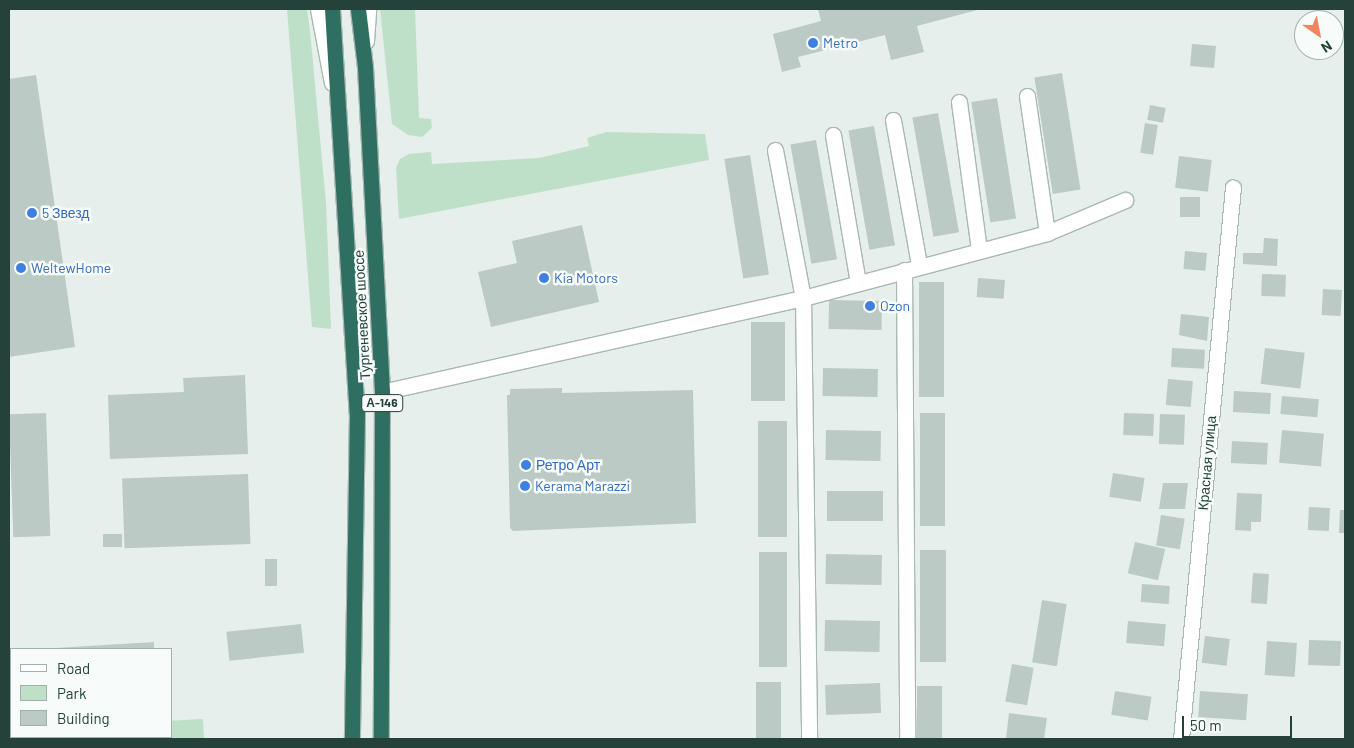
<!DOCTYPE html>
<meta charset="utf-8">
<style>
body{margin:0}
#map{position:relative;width:1354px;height:748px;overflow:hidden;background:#e6efeb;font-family:Barlow,sans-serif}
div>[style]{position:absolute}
.green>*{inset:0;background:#bfe0c8;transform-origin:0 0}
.building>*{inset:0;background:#bbcac4;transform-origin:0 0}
.roads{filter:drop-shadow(1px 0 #a8b8b2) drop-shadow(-1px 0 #a8b8b2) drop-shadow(0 1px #a8b8b2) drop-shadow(0 -1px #a8b8b2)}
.minor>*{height:15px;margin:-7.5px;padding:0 7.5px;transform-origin:7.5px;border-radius:7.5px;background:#fff}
.highway>*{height:15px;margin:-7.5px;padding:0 7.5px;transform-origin:7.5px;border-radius:7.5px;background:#2f6f62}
.dots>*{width:14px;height:14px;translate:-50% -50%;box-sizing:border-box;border:2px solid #f7fbf9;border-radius:50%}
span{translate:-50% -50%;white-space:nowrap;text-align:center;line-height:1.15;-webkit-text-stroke:5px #f7fbf9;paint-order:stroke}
.shield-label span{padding:1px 4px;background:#f7fbf9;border:1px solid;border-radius:4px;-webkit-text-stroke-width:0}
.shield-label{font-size:12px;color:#24423a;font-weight:700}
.shop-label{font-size:14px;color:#366cbe}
.left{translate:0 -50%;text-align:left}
.street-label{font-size:14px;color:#24423a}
.frame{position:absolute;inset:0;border:10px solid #24423a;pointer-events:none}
.legend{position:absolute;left:10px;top:648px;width:162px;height:90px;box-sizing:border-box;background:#f7fbf9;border:1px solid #a3b1ad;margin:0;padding:6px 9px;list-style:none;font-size:15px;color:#24423a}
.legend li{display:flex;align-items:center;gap:10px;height:25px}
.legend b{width:25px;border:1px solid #a3b1ad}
.north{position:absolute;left:1294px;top:10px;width:50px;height:50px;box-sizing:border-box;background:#f7fbf9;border:1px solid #a3b1ad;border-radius:50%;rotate:147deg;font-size:14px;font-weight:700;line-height:20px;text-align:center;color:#24423a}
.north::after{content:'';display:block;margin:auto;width:18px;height:22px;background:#f4845f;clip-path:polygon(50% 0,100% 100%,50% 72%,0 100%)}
.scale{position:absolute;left:1182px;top:716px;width:110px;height:22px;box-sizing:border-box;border:2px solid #24423a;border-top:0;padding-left:6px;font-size:15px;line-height:18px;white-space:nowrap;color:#24423a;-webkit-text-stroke:4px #f7fbf9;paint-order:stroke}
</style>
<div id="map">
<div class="green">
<i style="clip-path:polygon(287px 9px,307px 9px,310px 31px,326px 203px,331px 329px,312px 327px)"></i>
<i style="clip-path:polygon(380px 9px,415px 9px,419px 118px,431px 119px,432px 128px,422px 137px,408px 135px,392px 124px)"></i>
<i style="clip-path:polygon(606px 132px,705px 134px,709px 160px,399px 219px,396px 168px,400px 159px,409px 154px,431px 152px,432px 164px,539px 158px,589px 146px,587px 138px)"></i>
<i style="left:203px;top:719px;width:20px;height:32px;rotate:87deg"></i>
</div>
<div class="building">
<i style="clip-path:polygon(818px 9px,981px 9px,917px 26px,924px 52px,891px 60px,885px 35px,798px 57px,801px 67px,782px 72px,773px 34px,821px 21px)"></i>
<i style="left:1192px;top:44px;width:24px;height:22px;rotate:5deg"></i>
<i style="left:1062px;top:73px;width:118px;height:28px;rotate:81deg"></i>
<i style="clip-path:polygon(36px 75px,75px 347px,9px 357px,9px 79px)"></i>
<i style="left:997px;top:98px;width:122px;height:26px;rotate:81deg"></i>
<i style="left:1150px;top:105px;width:16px;height:15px;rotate:11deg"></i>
<i style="left:938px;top:113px;width:121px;height:26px;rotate:80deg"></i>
<i style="left:1145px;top:123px;width:13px;height:30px;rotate:9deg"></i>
<i style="left:874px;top:126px;width:121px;height:26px;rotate:80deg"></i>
<i style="left:816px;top:140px;width:121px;height:26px;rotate:80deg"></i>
<i style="left:750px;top:155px;width:121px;height:26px;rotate:81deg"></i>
<i style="left:1179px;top:156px;width:33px;height:32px;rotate:7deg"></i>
<i style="left:1180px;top:197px;width:20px;height:20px"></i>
<i style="clip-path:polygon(582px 225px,599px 302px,491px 327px,478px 272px,517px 263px,512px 241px)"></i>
<i style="clip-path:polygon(1264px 238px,1278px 239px,1277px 266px,1243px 264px,1243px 253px,1263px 253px)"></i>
<i style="left:1185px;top:251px;width:22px;height:18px;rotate:5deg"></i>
<i style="left:1262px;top:274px;width:24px;height:22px;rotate:2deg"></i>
<i style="left:978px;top:278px;width:27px;height:19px;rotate:4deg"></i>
<i style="left:919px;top:282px;width:25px;height:115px"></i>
<i style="left:1323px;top:289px;width:19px;height:26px;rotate:3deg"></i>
<i style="left:829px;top:300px;width:53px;height:29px;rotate:1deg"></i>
<i style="clip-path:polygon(1181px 314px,1209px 317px,1207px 341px,1179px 335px)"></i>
<i style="left:751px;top:322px;width:34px;height:79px"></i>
<i style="left:1172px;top:348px;width:33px;height:19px;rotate:3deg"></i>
<i style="left:1265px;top:348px;width:40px;height:36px;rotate:7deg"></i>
<i style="left:823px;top:368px;width:55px;height:28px;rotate:1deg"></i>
<i style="clip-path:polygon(245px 375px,248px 454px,110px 459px,108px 395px,184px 392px,183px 378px)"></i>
<i style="left:1168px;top:379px;width:25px;height:26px;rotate:5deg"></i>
<i style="clip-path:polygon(562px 388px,562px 393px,693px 390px,696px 523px,513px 531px,510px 528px,507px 395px,510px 395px,510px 389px)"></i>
<i style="left:1234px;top:391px;width:37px;height:21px;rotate:3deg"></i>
<i style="left:1282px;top:396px;width:37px;height:18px;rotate:5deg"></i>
<i style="left:46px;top:413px;width:123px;height:37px;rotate:88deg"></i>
<i style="left:920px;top:413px;width:25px;height:113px"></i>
<i style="left:1124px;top:413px;width:30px;height:22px;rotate:2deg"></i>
<i style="left:1160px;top:414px;width:25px;height:30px;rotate:2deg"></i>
<i style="left:758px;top:421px;width:29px;height:116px"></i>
<i style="left:826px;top:430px;width:55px;height:30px;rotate:1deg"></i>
<i style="left:1282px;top:430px;width:42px;height:33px;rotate:5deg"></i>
<i style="left:1232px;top:441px;width:36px;height:22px;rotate:3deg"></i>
<i style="left:1113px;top:473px;width:32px;height:24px;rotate:9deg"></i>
<i style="left:248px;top:474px;width:70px;height:126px;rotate:88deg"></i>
<i style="clip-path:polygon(1163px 483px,1188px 483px,1185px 509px,1159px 509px)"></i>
<i style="left:883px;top:491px;width:30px;height:56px;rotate:90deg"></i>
<i style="clip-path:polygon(1237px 493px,1262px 494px,1261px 522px,1251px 522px,1251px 531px,1235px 530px)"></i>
<i style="left:1309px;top:507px;width:21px;height:23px;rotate:3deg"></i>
<i style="clip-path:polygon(1340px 510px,1345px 510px,1345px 533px,1339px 533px)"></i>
<i style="left:1161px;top:515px;width:24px;height:31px;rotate:9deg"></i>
<i style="left:103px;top:534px;width:19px;height:13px"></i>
<i style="left:1135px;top:542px;width:31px;height:32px;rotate:13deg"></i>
<i style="left:920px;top:550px;width:26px;height:112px"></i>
<i style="left:759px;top:552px;width:28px;height:115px"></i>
<i style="left:826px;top:554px;width:56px;height:30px;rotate:1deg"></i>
<i style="left:265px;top:559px;width:12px;height:27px"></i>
<i style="left:1253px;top:573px;width:16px;height:30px;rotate:4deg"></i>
<i style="left:1142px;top:584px;width:28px;height:18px;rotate:4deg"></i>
<i style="left:1042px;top:600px;width:25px;height:63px;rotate:9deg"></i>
<i style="left:825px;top:620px;width:55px;height:31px;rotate:1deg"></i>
<i style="left:1128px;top:621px;width:38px;height:22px;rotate:5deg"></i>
<i style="left:301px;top:624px;width:29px;height:75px;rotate:84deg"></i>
<i style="left:1205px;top:636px;width:25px;height:27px;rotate:7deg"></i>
<i style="left:1309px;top:640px;width:32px;height:25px;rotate:2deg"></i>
<i style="left:1267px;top:641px;width:30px;height:34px;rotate:4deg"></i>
<i style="clip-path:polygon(154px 642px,154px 649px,56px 649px,56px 648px)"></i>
<i style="clip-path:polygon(9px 650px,11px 650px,9px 692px)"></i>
<i style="left:1012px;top:664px;width:22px;height:38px;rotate:10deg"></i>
<i style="left:756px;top:682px;width:25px;height:57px"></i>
<i style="left:880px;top:683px;width:30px;height:55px;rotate:88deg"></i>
<i style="left:917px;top:686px;width:25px;height:53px"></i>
<i style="left:1115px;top:691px;width:37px;height:24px;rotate:9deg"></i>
<i style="left:1200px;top:691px;width:48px;height:26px;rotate:4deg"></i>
<i style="clip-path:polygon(1009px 713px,1047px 718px,1044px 739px,1006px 739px)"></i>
<i style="clip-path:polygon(11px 731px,11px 737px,154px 739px,9px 739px)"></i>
</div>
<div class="roads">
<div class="minor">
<i style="left:318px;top:9px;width:75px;rotate:79.3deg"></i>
<i style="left:366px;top:41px;width:32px;rotate:-86deg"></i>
<i style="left:1027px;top:96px;width:138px;rotate:81.7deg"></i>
<i style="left:959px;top:102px;width:149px;rotate:82.3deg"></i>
<i style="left:893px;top:120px;width:147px;rotate:79.8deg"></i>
<i style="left:833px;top:135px;width:150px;rotate:80.4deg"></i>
<i style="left:775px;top:150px;width:151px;rotate:79.3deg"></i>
<i style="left:803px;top:298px;width:441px;rotate:89.2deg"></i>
<i style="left:904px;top:270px;width:469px;rotate:89.6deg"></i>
<i style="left:382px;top:392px;width:431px;rotate:-12.6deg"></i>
<i style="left:803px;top:298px;width:253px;rotate:-14.9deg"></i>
<i style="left:1047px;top:233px;width:85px;rotate:-22.9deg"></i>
<i style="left:1181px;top:739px;width:554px;rotate:-84.62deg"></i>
</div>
<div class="highway">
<i style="left:332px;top:9px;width:405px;rotate:86.5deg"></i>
<i style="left:357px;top:413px;width:326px;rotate:90.9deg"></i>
<i style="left:358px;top:9px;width:58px;rotate:83.1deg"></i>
<i style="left:365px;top:67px;width:325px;rotate:87deg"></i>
<i style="left:382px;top:392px;width:347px;rotate:90.2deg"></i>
</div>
</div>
<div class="dots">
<i style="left:813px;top:43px;background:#3f7fe0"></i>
<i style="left:32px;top:213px;background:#3f7fe0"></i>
<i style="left:21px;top:268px;background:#3f7fe0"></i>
<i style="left:544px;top:278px;background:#3f7fe0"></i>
<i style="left:870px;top:306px;background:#3f7fe0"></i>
<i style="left:526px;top:465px;background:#3f7fe0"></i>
<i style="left:525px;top:486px;background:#3f7fe0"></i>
</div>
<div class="shield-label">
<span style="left:382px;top:403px">А-146</span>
</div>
<div class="shop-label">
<span class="left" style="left:823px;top:43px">Metro</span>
<span class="left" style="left:42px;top:213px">5 Звезд</span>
<span class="left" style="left:31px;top:268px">WeltewHome</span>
<span class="left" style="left:554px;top:278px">Kia Motors</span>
<span class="left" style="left:880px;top:306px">Ozon</span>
<span class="left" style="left:536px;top:465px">Ретро Арт</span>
<span class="left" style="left:535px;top:486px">Kerama Marazzi</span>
</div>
<div class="street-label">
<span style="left:362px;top:315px;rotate:-93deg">Тургеневское шоссе</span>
<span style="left:1207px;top:463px;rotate:-85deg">Красная улица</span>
</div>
<div class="frame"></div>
<ul class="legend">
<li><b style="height:6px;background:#fff"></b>Road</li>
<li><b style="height:14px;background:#bfe0c8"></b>Park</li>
<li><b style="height:14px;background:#bbcac4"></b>Building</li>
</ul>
<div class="north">N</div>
<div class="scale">50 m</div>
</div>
